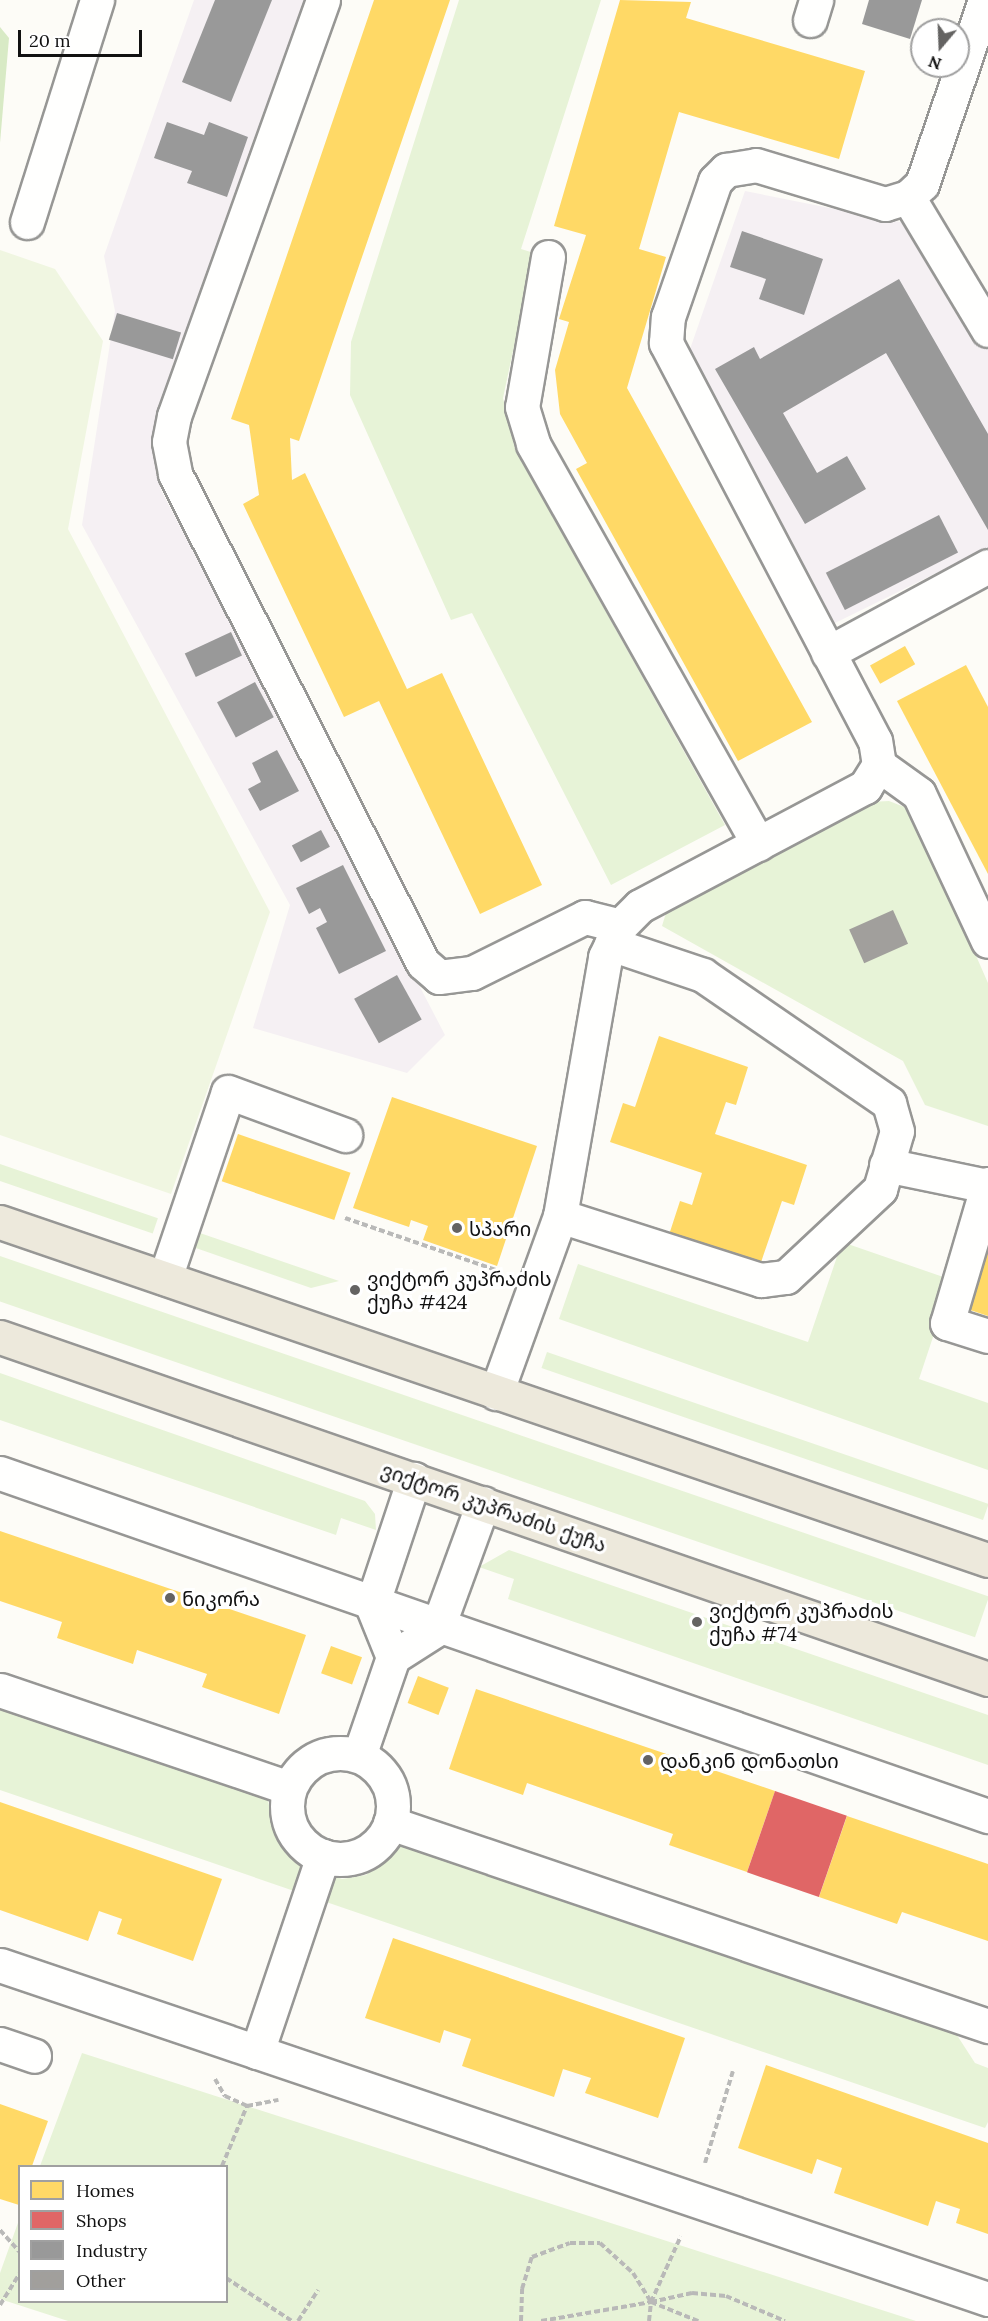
<!DOCTYPE html>
<meta charset="utf-8">
<style>
body{margin:0}
#map{position:relative;width:988px;height:2321px;overflow:hidden;background:#fdfcf7;font-family:Lora,"Noto Sans Georgian",serif}
div>[style]{position:absolute}
.industrial>*{inset:0;background:#f5f0f3}
.green>*{inset:0;background:#e7f3d7;transform-origin:0 0}
.forest>*{inset:0;background:#d8eac5}
.pitch>*{inset:0;background:#f0f6e1}
.homes>*{inset:0;background:#ffd966;transform-origin:0 0}
.shops>*{inset:0;background:#e06666;transform-origin:0 0}
.industry>*{inset:0;background:#999;transform-origin:0 0}
.building>*{inset:0;background:#a19f9c;transform-origin:0 0}
.path>*{height:4px;margin-top:-2px;transform-origin:0;background:repeating-linear-gradient(90deg,#b9b9b8 0 6px,transparent 0 9px)}
.roads{filter:drop-shadow(2px 0 #979795) drop-shadow(-2px 0 #979795) drop-shadow(0 2px #979795) drop-shadow(0 -2px #979795)}
.minor>*{height:33px;margin:-16.5px;padding:0 16.5px;transform-origin:16.5px;border-radius:16.5px;background:#fffffe}
.minor>.ring{margin:-16.5px;padding:0;box-sizing:content-box;background:none;border:33px solid #fffffe;border-radius:50%}
.major>*{height:33px;margin:-16.5px;padding:0 16.5px;transform-origin:16.5px;border-radius:16.5px;background:#ede9dc}
.dots>*{width:16px;height:16px;translate:-50% -50%;box-sizing:border-box;border:3px solid #fff;border-radius:50%}
span{translate:-50% -50%;white-space:nowrap;text-align:center;line-height:1.15;-webkit-text-stroke:6px #fff;paint-order:stroke}
.poi-label{font-size:20px;color:#111}
.left{translate:0 -50%;text-align:left}
.street-label{font-size:20px;color:#111}
.legend{position:absolute;left:18px;top:2165px;width:210px;height:138px;box-sizing:border-box;background:#fff;border:2px solid #a0a0a0;margin:0;padding:8px 10px;list-style:none;font-size:18px;color:#111}
.legend li{display:flex;align-items:center;gap:12px;height:30px}
.legend b{width:30px;border:2px solid #a0a0a0}
.north{position:absolute;left:910px;top:18px;width:60px;height:60px;box-sizing:border-box;background:#fff;border:2px solid #a0a0a0;border-radius:50%;rotate:199deg;font-size:16px;font-weight:700;line-height:24px;text-align:center;color:#111}
.north::after{content:'';display:block;margin:auto;width:21px;height:27px;background:#646362;clip-path:polygon(50% 0,100% 100%,50% 72%,0 100%)}
.scale{position:absolute;left:18px;top:30px;width:124px;height:27px;box-sizing:border-box;border:3px solid #111;border-top:0;padding-left:8px;font-size:18px;line-height:21px;white-space:nowrap;color:#111;-webkit-text-stroke:4px #fff;paint-order:stroke}
</style>
<div id="map">
<div class="industrial">
<i style="clip-path:polygon(194px 0,305px 0,190px 343px,157px 425px,161px 490px,445px 1035px,407px 1073px,253px 1028px,290px 905px,82px 525px,115px 311px,104px 256px)"></i>
<i style="clip-path:polygon(745px 191px,945px 231px,988px 313px,988px 576px,975px 554px,831px 625px,689px 352px)"></i>
</div>
<div class="green">
<i style="clip-path:polygon(459px 0,601px 0,521px 249px,534px 253px,503px 398px,515px 449px,725px 825px,611px 885px,472px 613px,451px 620px,350px 395px,351px 342px)"></i>
<i style="clip-path:polygon(889px 801px,912px 810px,988px 983px,988px 1126px,925px 1105px,903px 1061px,662px 926px,669px 903px,870px 802px)"></i>
<i style="left:0;top:1164px;width:167px;height:16px;rotate:19deg"></i>
<i style="clip-path:polygon(197px 1232px,339px 1281px,311px 1288px,193px 1247px)"></i>
<i style="clip-path:polygon(842px 1242px,952px 1280px,919px 1379px,988px 1403px,988px 1470px,559px 1319px,578px 1264px,808px 1342px)"></i>
<i style="left:0;top:1256px;width:1046px;height:43px;rotate:19deg"></i>
<i style="left:547px;top:1352px;width:467px;height:17px;rotate:19deg"></i>
<i style="clip-path:polygon(0 1373px,365px 1501px,375px 1514px,376px 1530px,341px 1518px,336px 1535px,0 1420px)"></i>
<i style="clip-path:polygon(509px 1550px,988px 1715px,988px 1765px,508px 1599px,514px 1579px,479px 1567px)"></i>
<i style="clip-path:polygon(0 1706px,267px 1797px,276px 1834px,291px 1856px,342px 1879px,366px 1875px,402px 1843px,953px 2029px,975px 2063px,988px 2068px,988px 2122px,985px 2128px,0 1790px)"></i>
<i style="clip-path:polygon(82px 2053px,916px 2321px,68px 2321px,0 2299px,0 2273px,19px 2220px,20px 2302px,226px 2302px,226px 2166px,40px 2166px)"></i>
</div>
<div class="forest">
<i style="clip-path:polygon(0 27px,9px 38px,0 143px)"></i>
</div>
<div class="pitch">
<i style="clip-path:polygon(0 250px,55px 269px,103px 341px,68px 529px,270px 912px,171px 1194px,0 1135px)"></i>
</div>
<div class="homes">
<i style="clip-path:polygon(374px 0,450px 0,299px 441px,290px 438px,292px 480px,305px 473px,407px 689px,442px 673px,542px 885px,480px 914px,379px 701px,344px 717px,243px 504px,259px 495px,249px 425px,231px 419px)"></i>
<i style="clip-path:polygon(620px 0,691px 2px,686px 18px,865px 71px,839px 159px,679px 112px,639px 249px,666px 257px,627px 388px,812px 722px,738px 761px,576px 469px,587px 463px,560px 414px,555px 370px,569px 322px,559px 319px,586px 235px,554px 226px)"></i>
<i style="left:905px;top:646px;width:21px;height:40px;rotate:61deg"></i>
<i style="clip-path:polygon(966px 665px,988px 707px,988px 874px,897px 701px)"></i>
<i style="clip-path:polygon(659px 1036px,748px 1067px,736px 1105px,726px 1102px,715px 1134px,807px 1165px,794px 1205px,782px 1201px,758px 1271px,667px 1241px,680px 1201px,692px 1205px,702px 1173px,610px 1142px,623px 1103px,635px 1107px)"></i>
<i style="clip-path:polygon(392px 1097px,537px 1146px,497px 1266px,423px 1240px,428px 1226px,411px 1220px,409px 1227px,353px 1208px)"></i>
<i style="left:238px;top:1134px;width:119px;height:50px;rotate:19deg"></i>
<i style="clip-path:polygon(988px 1231px,988px 1316px,964px 1308px)"></i>
<i style="clip-path:polygon(0 1531px,306px 1635px,279px 1714px,202px 1687px,207px 1674px,137px 1650px,133px 1664px,57px 1638px,62px 1622px,0 1601px)"></i>
<i style="left:331px;top:1646px;width:33px;height:29px;rotate:20deg"></i>
<i style="left:418px;top:1676px;width:33px;height:29px;rotate:21deg"></i>
<i style="clip-path:polygon(476px 1689px,775px 1791px,747px 1872px,669px 1845px,673px 1834px,527px 1783px,523px 1795px,449px 1769px)"></i>
<i style="clip-path:polygon(0 1802px,222px 1879px,193px 1961px,117px 1934px,122px 1919px,99px 1911px,88px 1941px,0 1910px)"></i>
<i style="clip-path:polygon(847px 1816px,988px 1864px,988px 1941px,902px 1912px,897px 1924px,819px 1897px)"></i>
<i style="clip-path:polygon(393px 1938px,685px 2038px,658px 2118px,585px 2093px,591px 2078px,563px 2069px,554px 2097px,462px 2066px,471px 2039px,444px 2030px,440px 2043px,365px 2018px)"></i>
<i style="clip-path:polygon(766px 2065px,988px 2143px,988px 2234px,956px 2223px,960px 2209px,936px 2201px,928px 2226px,834px 2193px,842px 2168px,817px 2159px,812px 2174px,738px 2148px)"></i>
<i style="clip-path:polygon(0 2104px,48px 2121px,32px 2166px,20px 2166px,19px 2205px,0 2199px)"></i>
</div>
<div class="shops">
<i style="left:775px;top:1791px;width:76px;height:86px;rotate:19deg"></i>
</div>
<div class="industry">
<i style="clip-path:polygon(215px 0,272px 0,231px 102px,182px 82px)"></i>
<i style="clip-path:polygon(869px 0,922px 0,910px 39px,862px 24px)"></i>
<i style="clip-path:polygon(167px 122px,204px 135px,209px 122px,248px 137px,227px 197px,187px 183px,192px 171px,154px 158px)"></i>
<i style="clip-path:polygon(742px 231px,823px 259px,804px 315px,759px 299px,766px 279px,730px 267px)"></i>
<i style="clip-path:polygon(899px 279px,988px 434px,988px 530px,886px 353px,783px 413px,817px 473px,847px 456px,866px 489px,805px 524px,715px 369px,754px 347px,760px 359px)"></i>
<i style="left:117px;top:313px;width:67px;height:28px;rotate:17deg"></i>
<i style="left:939px;top:515px;width:42px;height:127px;rotate:63deg"></i>
<i style="left:231px;top:632px;width:26px;height:51px;rotate:65deg"></i>
<i style="left:255px;top:682px;width:40px;height:43px;rotate:62deg"></i>
<i style="clip-path:polygon(277px 750px,299px 791px,260px 811px,248px 789px,261px 782px,252px 763px)"></i>
<i style="left:321px;top:830px;width:19px;height:33px;rotate:62deg"></i>
<i style="clip-path:polygon(343px 865px,386px 951px,339px 974px,316px 928px,327px 922px,320px 908px,309px 914px,296px 888px)"></i>
<i style="left:397px;top:975px;width:51px;height:49px;rotate:61deg"></i>
</div>
<div class="building">
<i style="left:893px;top:910px;width:37px;height:48px;rotate:66deg"></i>
</div>
<div class="path">
<i style="left:345px;top:1218px;width:163px;rotate:19deg"></i>
<i style="left:215px;top:2079px;width:20px;rotate:60deg"></i>
<i style="left:225px;top:2096px;width:24px;rotate:24deg"></i>
<i style="left:247px;top:2106px;width:32px;rotate:-11deg"></i>
<i style="left:705px;top:2163px;width:96px;rotate:-73.1deg"></i>
<i style="left:222px;top:2166px;width:65px;rotate:-67.4deg"></i>
<i style="left:0;top:2230px;width:30px;rotate:48deg"></i>
<i style="left:226px;top:2278px;width:79px;rotate:33.1deg"></i>
<i style="left:0;top:2305px;width:38px;rotate:-58deg"></i>
<i style="left:298px;top:2321px;width:37px;rotate:-57deg"></i>
<i style="left:521px;top:2321px;width:32px;rotate:-88deg"></i>
<i style="left:522px;top:2289px;width:34px;rotate:-73deg"></i>
<i style="left:532px;top:2257px;width:40px;rotate:-20.2deg"></i>
<i style="left:570px;top:2243px;width:30px"></i>
<i style="left:600px;top:2243px;width:45px;rotate:42.3deg"></i>
<i style="left:633px;top:2273px;width:34px;rotate:58deg"></i>
<i style="left:651px;top:2302px;width:42px;rotate:-12.4deg"></i>
<i style="left:692px;top:2293px;width:34px;rotate:5deg"></i>
<i style="left:726px;top:2296px;width:64px;rotate:23deg"></i>
<i style="left:541px;top:2321px;width:112px;rotate:-9.8deg"></i>
<i style="left:651px;top:2302px;width:51px;rotate:22deg"></i>
<i style="left:649px;top:2321px;width:19px;rotate:-84deg"></i>
<i style="left:651px;top:2302px;width:72px;rotate:-65.6deg"></i>
</div>
<div class="roads">
<div class="minor">
<i style="left:323px;top:0;width:442px;rotate:109.7deg"></i>
<i style="left:174px;top:416px;width:26px;rotate:101deg"></i>
<i style="left:169px;top:442px;width:33px;rotate:79deg"></i>
<i style="left:175px;top:474px;width:548px;rotate:63.11deg"></i>
<i style="left:423px;top:963px;width:21px;rotate:41deg"></i>
<i style="left:439px;top:977px;width:33px;rotate:-7deg"></i>
<i style="left:472px;top:973px;width:126px;rotate:-26.4deg"></i>
<i style="left:585px;top:917px;width:36px;rotate:14deg"></i>
<i style="left:810px;top:20px;width:21px;rotate:-73deg"></i>
<i style="left:908px;top:197px;width:155px;rotate:59deg"></i>
<i style="left:27px;top:222px;width:233px;rotate:-72.5deg"></i>
<i style="left:548px;top:257px;width:152px;rotate:99.8deg"></i>
<i style="left:522px;top:407px;width:39px;rotate:73deg"></i>
<i style="left:533px;top:444px;width:459px;rotate:60.6deg"></i>
<i style="left:828px;top:653px;width:182px;rotate:-28.5deg"></i>
<i style="left:879px;top:765px;width:49px;rotate:35.9deg"></i>
<i style="left:919px;top:794px;width:162px;rotate:64.9deg"></i>
<i style="left:886px;top:1165px;width:103px;rotate:11.7deg"></i>
<i style="left:988px;top:1184px;width:145px;rotate:106.4deg"></i>
<i style="left:947px;top:1323px;width:43px;rotate:17.6deg"></i>
<i style="left:560px;top:1216px;width:211px;rotate:17.7deg"></i>
<i style="left:761px;top:1280px;width:25px;rotate:-7deg"></i>
<i style="left:786px;top:1277px;width:129px;rotate:-43.1deg"></i>
<i style="left:880px;top:1189px;width:60px;rotate:-73.7deg"></i>
<i style="left:897px;top:1131px;width:29px;rotate:-106deg"></i>
<i style="left:889px;top:1103px;width:226px;rotate:-145.5deg"></i>
<i style="left:703px;top:975px;width:97px;rotate:-161.4deg"></i>
<i style="left:165px;top:1278px;width:196px;rotate:-71.3deg"></i>
<i style="left:228px;top:1092px;width:125px;rotate:20.2deg"></i>
<i style="left:496px;top:1393px;width:188px;rotate:-70.1deg"></i>
<i style="left:560px;top:1216px;width:263px;rotate:-80.1deg"></i>
<i style="left:605px;top:957px;width:34px;rotate:-64deg"></i>
<i style="left:620px;top:926px;width:28px;rotate:-45deg"></i>
<i style="left:640px;top:906px;width:255px;rotate:-27.9deg"></i>
<i style="left:865px;top:787px;width:26px;rotate:-58deg"></i>
<i style="left:879px;top:765px;width:24px;rotate:-99deg"></i>
<i style="left:875px;top:741px;width:450px;rotate:-117.7deg"></i>
<i style="left:666px;top:343px;width:26px;rotate:-86deg"></i>
<i style="left:668px;top:317px;width:144px;rotate:-70.9deg"></i>
<i style="left:715px;top:181px;width:16px;rotate:-45deg"></i>
<i style="left:726px;top:170px;width:30px;rotate:-9deg"></i>
<i style="left:756px;top:165px;width:135px;rotate:16.8deg"></i>
<i style="left:885px;top:204px;width:24px;rotate:-17deg"></i>
<i style="left:908px;top:197px;width:19px;rotate:-43deg"></i>
<i style="left:922px;top:184px;width:194px;rotate:-71.1deg"></i>
<i style="left:0;top:1473px;width:1046px;rotate:19.15deg"></i>
<i style="left:393px;top:1657px;width:56px;rotate:-112deg"></i>
<i style="left:372px;top:1605px;width:133px;rotate:-71.6deg"></i>
<i style="left:0;top:1690px;width:305px;rotate:18.7deg"></i>
<i class="ring" style="left:287px;top:1753px;width:73px;height:73px"></i>
<i style="left:359px;top:1756px;width:105px;rotate:-71deg"></i>
<i style="left:393px;top:1657px;width:52px;rotate:-32.5deg"></i>
<i style="left:437px;top:1629px;width:134px;rotate:-69.9deg"></i>
<i style="left:390px;top:1823px;width:632px;rotate:18.75deg"></i>
<i style="left:0;top:1965px;width:1043px;rotate:18.68deg"></i>
<i style="left:0;top:2044px;width:36px;rotate:19deg"></i>
<i style="left:257px;top:2052px;width:207px;rotate:-71.4deg"></i>
</div>
<div class="major">
<i style="left:0;top:1222px;width:1044px;rotate:18.89deg"></i>
<i style="left:0;top:1337px;width:1046px;rotate:19.09deg"></i>
</div>
</div>
<div class="dots">
<i style="left:457px;top:1228px;background:#646362"></i>
<i style="left:355px;top:1290px;background:#646362"></i>
<i style="left:170px;top:1598px;background:#646362"></i>
<i style="left:697px;top:1622px;background:#646362"></i>
<i style="left:648px;top:1760px;background:#646362"></i>
</div>
<div class="poi-label">
<span class="left" style="left:469px;top:1228px">სპარი</span>
<span class="left" style="left:367px;top:1290px">ვიქტორ კუპრაძის<br>ქუჩა #424</span>
<span class="left" style="left:182px;top:1598px">ნიკორა</span>
<span class="left" style="left:709px;top:1622px">ვიქტორ კუპრაძის<br>ქუჩა #74</span>
<span class="left" style="left:660px;top:1760px">დანკინ დონათსი</span>
</div>
<div class="street-label">
<span style="left:494px;top:1507px;rotate:19deg">ვიქტორ კუპრაძის ქუჩა</span>
</div>
<ul class="legend">
<li><b style="height:16px;background:#ffd966"></b>Homes</li>
<li><b style="height:16px;background:#e06666"></b>Shops</li>
<li><b style="height:16px;background:#999"></b>Industry</li>
<li><b style="height:16px;background:#a19f9c"></b>Other</li>
</ul>
<div class="north">N</div>
<div class="scale">20 m</div>
</div>
